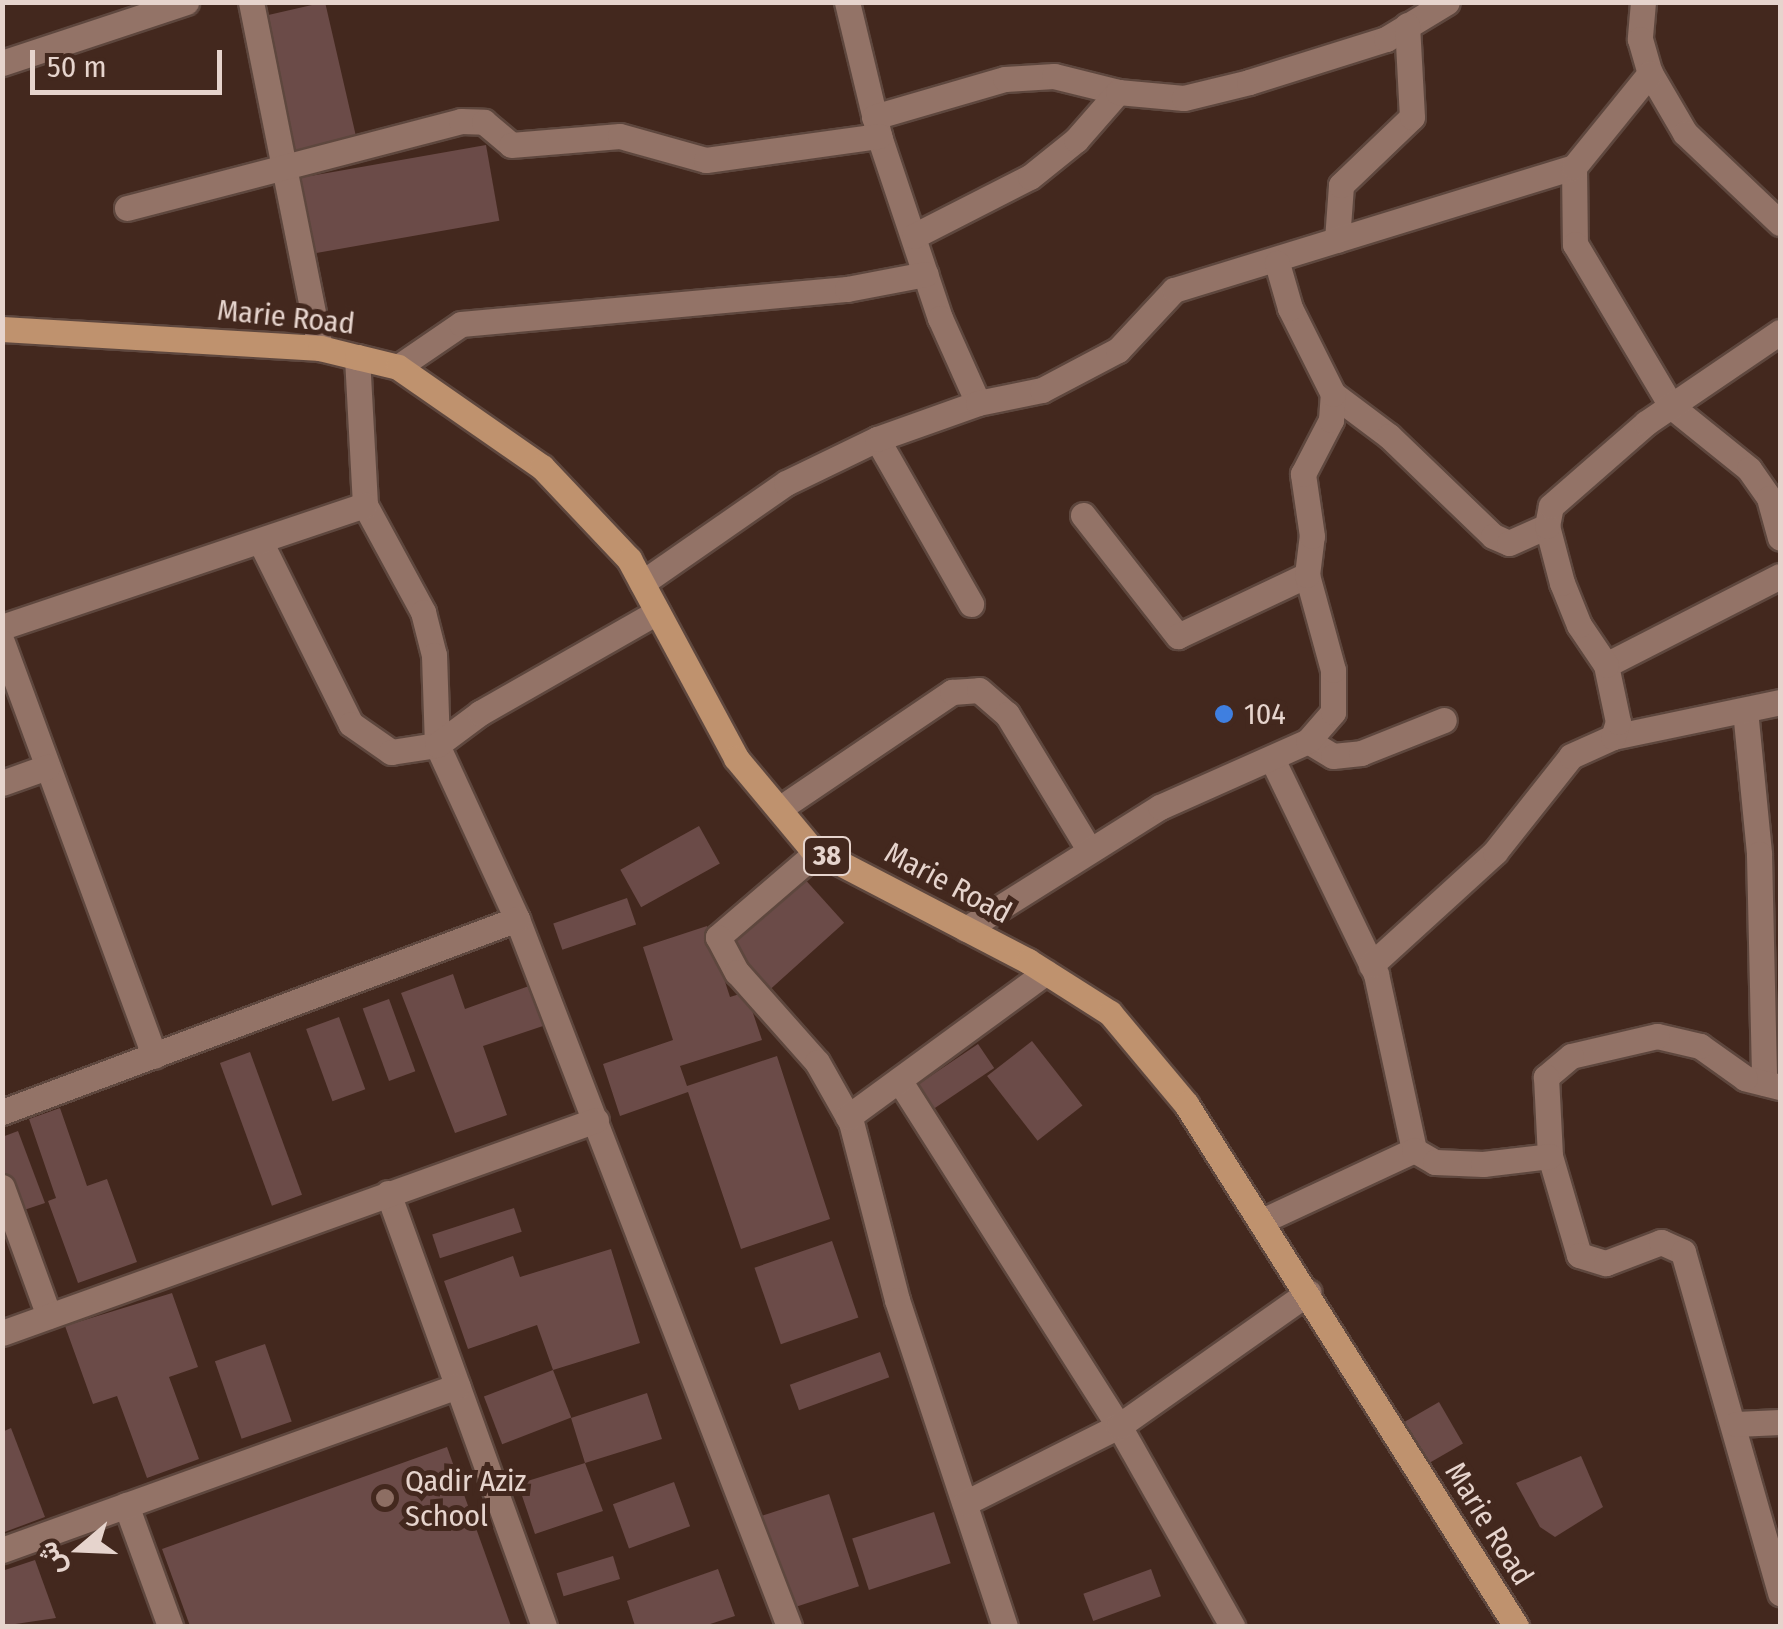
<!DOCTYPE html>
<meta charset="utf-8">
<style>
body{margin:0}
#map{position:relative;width:1783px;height:1629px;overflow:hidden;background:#43281e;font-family:"Fira Sans Condensed",Vazirmatn,sans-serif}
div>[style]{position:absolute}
.building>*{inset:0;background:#6b4b48;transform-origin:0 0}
.roads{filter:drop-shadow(2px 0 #5e473e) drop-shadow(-2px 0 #5e473e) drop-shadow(0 2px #5e473e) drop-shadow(0 -2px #5e473e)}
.street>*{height:25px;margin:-12.5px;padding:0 12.5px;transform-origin:12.5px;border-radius:12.5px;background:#937367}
.primary>*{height:25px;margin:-12.5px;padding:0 12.5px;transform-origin:12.5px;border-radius:12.5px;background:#bf926e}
.dots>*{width:28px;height:28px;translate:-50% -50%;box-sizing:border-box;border:5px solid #43281e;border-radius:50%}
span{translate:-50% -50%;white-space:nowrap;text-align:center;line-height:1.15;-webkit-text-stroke:10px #43281e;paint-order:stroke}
.shield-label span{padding:2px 8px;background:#43281e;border:2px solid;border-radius:8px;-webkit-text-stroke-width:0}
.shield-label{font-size:28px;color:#e6d4cd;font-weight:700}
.street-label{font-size:30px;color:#e6d4cd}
.poi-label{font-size:30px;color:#e6d4cd}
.left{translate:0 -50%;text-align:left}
.frame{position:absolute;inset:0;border:5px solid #e6d4cd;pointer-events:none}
.north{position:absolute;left:30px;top:1499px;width:100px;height:100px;-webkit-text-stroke:8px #43281e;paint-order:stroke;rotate:251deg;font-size:28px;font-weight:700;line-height:40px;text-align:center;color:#e6d4cd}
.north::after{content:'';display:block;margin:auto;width:35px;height:45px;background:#e6d4cd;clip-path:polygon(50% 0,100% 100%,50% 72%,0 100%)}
.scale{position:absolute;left:30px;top:50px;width:192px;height:45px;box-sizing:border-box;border:5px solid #e6d4cd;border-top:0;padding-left:12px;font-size:30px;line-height:35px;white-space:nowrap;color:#e6d4cd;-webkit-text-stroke:8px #43281e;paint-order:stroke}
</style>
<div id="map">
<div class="building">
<i style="left:325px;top:2px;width:140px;height:66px;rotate:77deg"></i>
<i style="left:486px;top:145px;width:77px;height:193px;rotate:80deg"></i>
<i style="left:699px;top:826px;width:43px;height:90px;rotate:61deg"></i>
<i style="left:802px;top:876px;width:63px;height:102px;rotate:48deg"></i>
<i style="left:627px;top:898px;width:28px;height:78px;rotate:71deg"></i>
<i style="clip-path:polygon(707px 926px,730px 997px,746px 992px,762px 1040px,680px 1066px,687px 1086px,777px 1056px,830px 1219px,741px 1249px,688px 1092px,620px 1116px,603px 1064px,673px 1040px,643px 947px)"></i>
<i style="clip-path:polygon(453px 974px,465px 1009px,529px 986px,543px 1026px,483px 1046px,507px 1115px,455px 1133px,401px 993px)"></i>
<i style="left:389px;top:999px;width:77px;height:28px;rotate:70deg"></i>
<i style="left:339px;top:1017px;width:77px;height:35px;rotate:70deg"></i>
<i style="left:1032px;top:1041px;width:82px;height:57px;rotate:52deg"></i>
<i style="left:978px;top:1044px;width:29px;height:76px;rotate:56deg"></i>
<i style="left:250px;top:1052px;width:152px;height:32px;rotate:70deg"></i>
<i style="clip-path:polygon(60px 1108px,87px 1186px,107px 1179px,137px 1262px,78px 1283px,48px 1201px,56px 1198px,29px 1119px)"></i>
<i style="clip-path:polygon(18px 1131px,45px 1203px,15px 1213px,2px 1179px,2px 1137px)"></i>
<i style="left:514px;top:1208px;width:25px;height:86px;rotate:72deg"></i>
<i style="left:832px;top:1241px;width:81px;height:82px;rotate:71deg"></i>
<i style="clip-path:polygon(611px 1249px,640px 1343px,553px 1370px,537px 1325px,468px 1349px,444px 1281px,513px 1256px,520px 1277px)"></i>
<i style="clip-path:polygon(172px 1293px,198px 1367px,169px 1377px,199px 1459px,147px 1478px,117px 1396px,93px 1404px,65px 1326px)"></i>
<i style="left:265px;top:1344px;width:82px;height:53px;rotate:71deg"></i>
<i style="left:880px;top:1352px;width:27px;height:96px;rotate:70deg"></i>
<i style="left:553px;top:1370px;width:51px;height:74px;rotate:69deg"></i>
<i style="clip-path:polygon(647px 1393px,662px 1439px,585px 1463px,603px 1511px,535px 1534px,518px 1484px,585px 1463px,571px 1418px)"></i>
<i style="left:1439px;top:1402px;width:48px;height:45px;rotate:60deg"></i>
<i style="clip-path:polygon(11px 1428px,45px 1517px,2px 1533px,2px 1432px)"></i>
<i style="clip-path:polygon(447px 1447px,511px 1626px,190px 1626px,162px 1549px)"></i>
<i style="clip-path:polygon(1581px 1456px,1603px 1507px,1555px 1537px,1540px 1527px,1516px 1483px)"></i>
<i style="left:674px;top:1482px;width:47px;height:65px;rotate:70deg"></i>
<i style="left:829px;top:1494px;width:97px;height:75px;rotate:72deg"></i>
<i style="left:934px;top:1512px;width:54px;height:86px;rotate:72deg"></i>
<i style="left:613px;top:1556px;width:24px;height:59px;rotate:73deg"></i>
<i style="clip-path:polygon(35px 1560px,56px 1618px,2px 1626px,2px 1571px)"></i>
<i style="clip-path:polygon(718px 1569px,735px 1616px,704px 1626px,635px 1626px,627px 1601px)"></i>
<i style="left:1151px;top:1569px;width:29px;height:72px;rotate:70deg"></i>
</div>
<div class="roads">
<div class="street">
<i style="left:251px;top:2px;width:353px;rotate:78.7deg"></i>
<i style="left:847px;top:2px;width:141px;rotate:76.5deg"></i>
<i style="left:880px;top:139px;width:189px;rotate:71.5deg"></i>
<i style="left:940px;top:318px;width:93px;rotate:65.9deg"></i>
<i style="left:1643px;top:2px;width:37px;rotate:95deg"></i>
<i style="left:1640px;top:39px;width:35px;rotate:74deg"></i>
<i style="left:1650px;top:73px;width:69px;rotate:59.7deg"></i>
<i style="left:1685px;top:133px;width:131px;rotate:43.5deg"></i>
<i style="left:2px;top:63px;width:194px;rotate:-18.3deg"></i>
<i style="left:874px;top:117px;width:136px;rotate:-16.2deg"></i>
<i style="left:1005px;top:79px;width:49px;rotate:-3.5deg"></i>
<i style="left:1054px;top:76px;width:66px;rotate:14deg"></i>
<i style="left:1574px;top:167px;width:77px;rotate:89.3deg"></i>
<i style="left:1575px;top:244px;width:188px;rotate:59.3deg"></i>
<i style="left:1671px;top:406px;width:100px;rotate:38.9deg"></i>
<i style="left:1749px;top:469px;width:35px;rotate:55deg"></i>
<i style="left:1769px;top:498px;width:41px;rotate:74.6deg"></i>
<i style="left:127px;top:208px;width:345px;rotate:-14.6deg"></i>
<i style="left:461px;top:121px;width:23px;rotate:2deg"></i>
<i style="left:484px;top:122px;width:35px;rotate:40deg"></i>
<i style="left:511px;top:145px;width:109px;rotate:-4.7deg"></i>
<i style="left:620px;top:136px;width:89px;rotate:15.6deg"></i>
<i style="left:706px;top:160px;width:175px;rotate:-7.9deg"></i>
<i style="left:914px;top:236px;width:130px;rotate:-27deg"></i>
<i style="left:1030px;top:177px;width:59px;rotate:-38.8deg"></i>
<i style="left:1076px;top:140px;width:64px;rotate:-48.8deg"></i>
<i style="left:1118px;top:92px;width:66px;rotate:5.2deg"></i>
<i style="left:1184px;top:98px;width:67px;rotate:-13.8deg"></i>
<i style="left:1249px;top:82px;width:144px;rotate:-17.4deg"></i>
<i style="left:1386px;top:39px;width:71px;rotate:-31.2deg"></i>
<i style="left:1337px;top:240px;width:55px;rotate:-85.8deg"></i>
<i style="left:1341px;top:185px;width:98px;rotate:-43.8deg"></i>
<i style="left:1412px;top:117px;width:92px;rotate:-93.1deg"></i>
<i style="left:357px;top:357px;width:148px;rotate:86.9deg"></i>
<i style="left:365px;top:505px;width:122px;rotate:61.5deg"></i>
<i style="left:423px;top:612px;width:44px;rotate:75.7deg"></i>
<i style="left:434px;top:655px;width:90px;rotate:88.1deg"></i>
<i style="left:437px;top:745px;width:192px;rotate:65.3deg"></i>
<i style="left:517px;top:919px;width:758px;rotate:68.96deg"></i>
<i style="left:398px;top:367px;width:76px;rotate:-34.3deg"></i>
<i style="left:461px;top:324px;width:388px;rotate:-5.2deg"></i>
<i style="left:847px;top:289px;width:80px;rotate:-10.8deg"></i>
<i style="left:1333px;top:394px;width:70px;rotate:36.9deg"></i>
<i style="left:1389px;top:436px;width:144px;rotate:43.9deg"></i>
<i style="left:1493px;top:536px;width:17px;rotate:24deg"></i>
<i style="left:1509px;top:543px;width:42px;rotate:-24.1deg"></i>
<i style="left:877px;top:439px;width:190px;rotate:60.3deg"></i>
<i style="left:1083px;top:515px;width:154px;rotate:51.9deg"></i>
<i style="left:1178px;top:636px;width:143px;rotate:-25.3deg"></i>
<i style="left:260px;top:541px;width:204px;rotate:63.6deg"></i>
<i style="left:351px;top:724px;width:49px;rotate:35deg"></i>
<i style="left:391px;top:752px;width:47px;rotate:-8.7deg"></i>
<i style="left:437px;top:745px;width:54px;rotate:-36.7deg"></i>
<i style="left:480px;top:713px;width:204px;rotate:-29.7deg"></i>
<i style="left:642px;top:583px;width:175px;rotate:-34.8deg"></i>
<i style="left:786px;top:483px;width:101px;rotate:-25.8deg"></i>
<i style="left:877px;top:439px;width:107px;rotate:-19.6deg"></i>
<i style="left:978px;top:403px;width:65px;rotate:-11.5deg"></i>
<i style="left:1042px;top:390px;width:86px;rotate:-27.8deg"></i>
<i style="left:1118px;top:350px;width:82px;rotate:-47deg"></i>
<i style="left:1174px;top:290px;width:418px;rotate:-17.1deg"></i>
<i style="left:1574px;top:167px;width:121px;rotate:-51deg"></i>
<i style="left:2px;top:627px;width:383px;rotate:-18.6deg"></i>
<i style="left:2px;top:642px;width:441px;rotate:69.8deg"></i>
<i style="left:1606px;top:665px;width:195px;rotate:-27.1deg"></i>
<i style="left:1745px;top:710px;width:145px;rotate:84.4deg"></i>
<i style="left:1759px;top:854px;width:229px;rotate:88.7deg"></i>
<i style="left:1613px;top:737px;width:171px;rotate:-11.8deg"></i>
<i style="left:1308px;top:741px;width:29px;rotate:31deg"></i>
<i style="left:1333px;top:756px;width:28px;rotate:-6deg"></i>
<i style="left:1361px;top:753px;width:89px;rotate:-21.7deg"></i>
<i style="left:1273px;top:761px;width:237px;rotate:64.2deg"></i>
<i style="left:1376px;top:974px;width:180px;rotate:77.8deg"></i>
<i style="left:2px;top:783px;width:48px;rotate:-19.6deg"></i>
<i style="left:779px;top:809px;width:209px;rotate:-34.1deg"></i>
<i style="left:952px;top:692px;width:27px;rotate:-4deg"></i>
<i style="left:979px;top:690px;width:37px;rotate:41deg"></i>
<i style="left:1007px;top:714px;width:157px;rotate:58.8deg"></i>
<i style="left:818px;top:851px;width:132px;rotate:139.3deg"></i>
<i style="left:718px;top:937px;width:40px;rotate:62deg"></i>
<i style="left:737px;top:972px;width:120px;rotate:48.4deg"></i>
<i style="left:817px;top:1062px;width:69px;rotate:60.5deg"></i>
<i style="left:851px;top:1122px;width:184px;rotate:75.5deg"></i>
<i style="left:897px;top:1300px;width:343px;rotate:71.7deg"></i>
<i style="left:966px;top:929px;width:229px;rotate:-32.2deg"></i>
<i style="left:1160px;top:807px;width:162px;rotate:-24deg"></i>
<i style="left:1308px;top:741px;width:38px;rotate:-49deg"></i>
<i style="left:1333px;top:712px;width:42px;rotate:-90deg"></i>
<i style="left:1333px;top:670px;width:98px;rotate:-105.3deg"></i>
<i style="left:1307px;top:575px;width:39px;rotate:-83deg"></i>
<i style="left:1312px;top:536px;width:63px;rotate:-98.3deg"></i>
<i style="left:1303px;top:474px;width:61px;rotate:-62.6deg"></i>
<i style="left:1331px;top:420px;width:26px;rotate:-86deg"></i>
<i style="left:1333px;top:394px;width:96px;rotate:-116.6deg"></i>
<i style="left:1290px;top:308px;width:47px;rotate:-106.1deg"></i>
<i style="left:1371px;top:965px;width:168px;rotate:-42.3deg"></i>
<i style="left:1495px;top:852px;width:122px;rotate:-51.6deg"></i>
<i style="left:1571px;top:756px;width:46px;rotate:-24.3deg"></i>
<i style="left:1613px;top:737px;width:16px;rotate:-72deg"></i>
<i style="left:1618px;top:722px;width:58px;rotate:-101.9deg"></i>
<i style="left:1606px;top:665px;width:48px;rotate:-124deg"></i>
<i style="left:1579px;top:625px;width:45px;rotate:-112deg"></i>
<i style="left:1562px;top:583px;width:59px;rotate:-104.7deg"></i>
<i style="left:1547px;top:526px;width:20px;rotate:-79deg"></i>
<i style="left:1551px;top:506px;width:126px;rotate:-41.1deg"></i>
<i style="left:1646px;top:423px;width:162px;rotate:-34.2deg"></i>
<i style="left:899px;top:1080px;width:410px;rotate:57.6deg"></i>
<i style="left:1119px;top:1426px;width:230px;rotate:60.5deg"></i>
<i style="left:1780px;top:1087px;width:36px;rotate:-166deg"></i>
<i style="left:1745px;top:1078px;width:55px;rotate:-144.6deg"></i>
<i style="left:1700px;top:1046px;width:44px;rotate:-166.9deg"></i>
<i style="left:1657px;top:1036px;width:88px;rotate:166.9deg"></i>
<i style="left:1571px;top:1056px;width:33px;rotate:140deg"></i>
<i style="left:1546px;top:1077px;width:79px;rotate:87.1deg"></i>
<i style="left:1550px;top:1156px;width:103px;rotate:73.7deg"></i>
<i style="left:1579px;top:1255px;width:28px;rotate:17deg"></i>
<i style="left:1606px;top:1263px;width:59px;rotate:-20.9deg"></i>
<i style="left:1661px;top:1242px;width:24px;rotate:24deg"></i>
<i style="left:1683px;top:1252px;width:355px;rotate:74.1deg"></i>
<i style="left:2px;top:1112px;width:550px;rotate:-20.54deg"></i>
<i style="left:848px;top:1117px;width:245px;rotate:-36.2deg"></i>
<i style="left:2px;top:1187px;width:137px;rotate:70deg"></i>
<i style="left:388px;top:1193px;width:460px;rotate:70.2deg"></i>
<i style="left:1264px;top:1220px;width:166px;rotate:-25deg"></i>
<i style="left:1414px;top:1150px;width:24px;rotate:30deg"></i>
<i style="left:1435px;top:1162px;width:48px;rotate:2.4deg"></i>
<i style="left:1483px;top:1164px;width:67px;rotate:-6.8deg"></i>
<i style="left:2px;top:1333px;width:631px;rotate:-19.73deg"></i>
<i style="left:1736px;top:1424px;width:44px;rotate:-2.6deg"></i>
<i style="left:965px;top:1503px;width:172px;rotate:-26.6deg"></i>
<i style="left:1119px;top:1426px;width:232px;rotate:-35.2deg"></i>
<i style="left:126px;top:1505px;width:129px;rotate:70deg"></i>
<i style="left:2px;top:1550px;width:484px;rotate:-19.8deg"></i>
</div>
<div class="primary">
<i style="left:2px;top:329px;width:319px;rotate:3.4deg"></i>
<i style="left:320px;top:348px;width:38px;rotate:14deg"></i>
<i style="left:357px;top:357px;width:42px;rotate:13.7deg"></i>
<i style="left:398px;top:367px;width:175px;rotate:34.8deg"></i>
<i style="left:542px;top:467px;width:127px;rotate:46.6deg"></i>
<i style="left:629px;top:559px;width:226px;rotate:61.7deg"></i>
<i style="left:736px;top:758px;width:117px;rotate:50.2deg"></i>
<i style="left:811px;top:848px;width:245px;rotate:27.5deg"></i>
<i style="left:1028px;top:961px;width:97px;rotate:32.4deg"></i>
<i style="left:1110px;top:1013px;width:119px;rotate:50.1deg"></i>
<i style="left:1186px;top:1104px;width:618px;rotate:57.7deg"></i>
</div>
</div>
<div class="dots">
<i style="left:1224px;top:714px;background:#3f7fe0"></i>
<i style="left:385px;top:1498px;background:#8d6e63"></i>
</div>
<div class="shield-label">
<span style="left:827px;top:856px">38</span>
</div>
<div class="street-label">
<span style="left:286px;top:317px;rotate:6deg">Marie Road</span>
<span style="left:948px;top:883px;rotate:28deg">Marie Road</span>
<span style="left:1489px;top:1524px;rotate:58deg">Marie Road</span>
</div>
<div class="poi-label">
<span class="left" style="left:1244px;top:714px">104</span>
<span class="left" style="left:405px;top:1498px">Qadir Aziz<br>School</span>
</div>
<div class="frame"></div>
<div class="north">ش</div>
<div class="scale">50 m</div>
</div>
